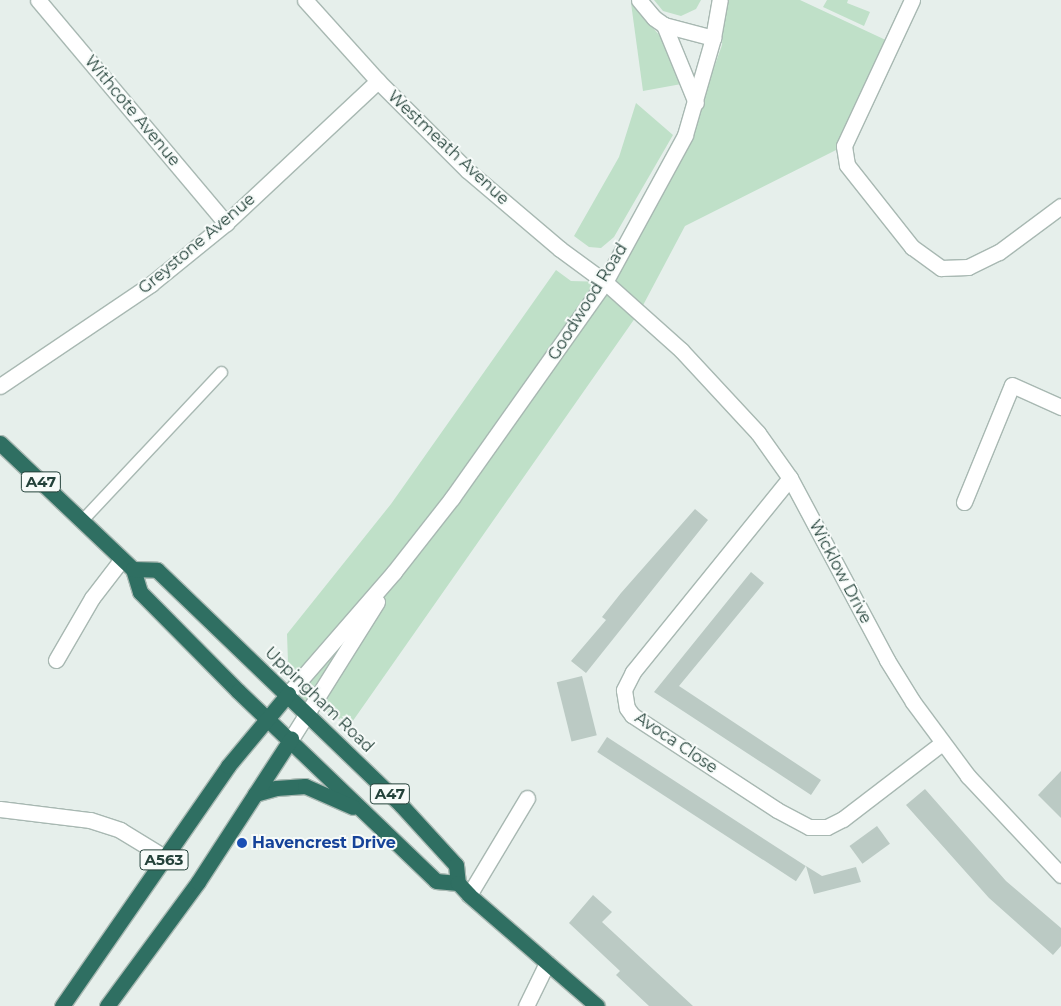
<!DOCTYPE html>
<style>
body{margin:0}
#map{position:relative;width:1061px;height:1006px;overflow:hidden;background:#e6efeb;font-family:Montserrat,sans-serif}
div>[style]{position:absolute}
.green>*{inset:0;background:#bfe0c8}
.building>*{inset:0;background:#bbcac4;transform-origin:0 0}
.roads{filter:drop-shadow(1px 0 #a8b8b2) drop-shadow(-1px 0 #a8b8b2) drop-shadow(0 1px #a8b8b2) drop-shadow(0 -1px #a8b8b2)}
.lane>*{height:11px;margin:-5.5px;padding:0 5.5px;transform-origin:5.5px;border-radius:5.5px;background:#fff}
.street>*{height:15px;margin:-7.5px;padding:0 7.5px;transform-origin:7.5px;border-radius:7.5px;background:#fff}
.secondary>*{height:15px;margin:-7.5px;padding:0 7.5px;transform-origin:7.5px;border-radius:7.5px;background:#fff}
.highway>*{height:15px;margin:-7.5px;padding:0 7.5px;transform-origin:7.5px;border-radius:7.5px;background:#2f6f62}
.dots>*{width:14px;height:14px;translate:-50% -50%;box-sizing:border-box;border:2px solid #f7fbf9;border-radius:50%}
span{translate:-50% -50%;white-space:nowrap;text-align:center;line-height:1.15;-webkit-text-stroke:4px #f7fbf9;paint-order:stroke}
.shield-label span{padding:1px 4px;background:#f7fbf9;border:1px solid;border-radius:4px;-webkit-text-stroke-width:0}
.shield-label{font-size:15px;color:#24423a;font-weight:700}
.street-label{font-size:16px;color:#24423a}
.transit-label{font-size:16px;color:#164399;font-weight:700}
.left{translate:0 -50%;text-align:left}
</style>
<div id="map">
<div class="green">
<i style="clip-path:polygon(654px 0,701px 0,696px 9px,681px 16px,663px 11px)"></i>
<i style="clip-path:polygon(724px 0,800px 0,890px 42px,844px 146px,685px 226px,640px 311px,350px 725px,289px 691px,287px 634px,391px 504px,556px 270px,571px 281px,605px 282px,688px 141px,722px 45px)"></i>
<i style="clip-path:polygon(827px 0,848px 0,847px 3px,870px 12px,864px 26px,823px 7px)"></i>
<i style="clip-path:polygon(631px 3px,668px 45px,687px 83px,643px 91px)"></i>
<i style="clip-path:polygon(636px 103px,673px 135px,614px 237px,601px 248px,589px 247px,574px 236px,619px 157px)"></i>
</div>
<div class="building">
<i style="clip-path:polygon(695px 509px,708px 520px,586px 673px,571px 661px,606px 620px,602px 617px,621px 593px)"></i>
<i style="clip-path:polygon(751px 572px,764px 583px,679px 686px,821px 780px,811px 795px,654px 692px)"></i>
<i style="left:582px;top:676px;width:61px;height:26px;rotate:76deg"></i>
<i style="left:607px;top:737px;width:237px;height:18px;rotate:33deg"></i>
<i style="clip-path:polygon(1061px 771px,1061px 818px,1038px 795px)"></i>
<i style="clip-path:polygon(925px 789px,1006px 881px,1061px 928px,1061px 946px,1053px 955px,989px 898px,906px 805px)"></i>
<i style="left:877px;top:826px;width:22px;height:34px;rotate:54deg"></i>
<i style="clip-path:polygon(806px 866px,822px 876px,856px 867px,861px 882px,814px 894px)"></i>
<i style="clip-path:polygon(593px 895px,612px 912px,602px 922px,693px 1006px,649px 1006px,616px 975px,620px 971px,569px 923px)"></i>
</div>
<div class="roads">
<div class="lane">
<i style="left:82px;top:520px;width:203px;rotate:-46.8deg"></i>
</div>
<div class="street">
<i style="left:38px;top:0;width:292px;rotate:49.9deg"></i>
<i style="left:305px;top:0;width:109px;rotate:48deg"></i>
<i style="left:378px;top:81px;width:126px;rotate:45deg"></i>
<i style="left:467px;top:170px;width:122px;rotate:40.3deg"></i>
<i style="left:560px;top:249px;width:56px;rotate:36.3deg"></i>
<i style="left:639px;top:0;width:23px;rotate:50deg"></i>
<i style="left:654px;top:18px;width:12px;rotate:35deg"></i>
<i style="left:664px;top:25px;width:51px;rotate:14.9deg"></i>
<i style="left:912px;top:0;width:161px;rotate:115deg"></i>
<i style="left:844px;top:146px;width:19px;rotate:81deg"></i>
<i style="left:847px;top:165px;width:105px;rotate:51.6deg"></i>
<i style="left:912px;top:247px;width:36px;rotate:36deg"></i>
<i style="left:941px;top:268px;width:27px;rotate:-2deg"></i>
<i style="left:968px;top:267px;width:34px;rotate:-26deg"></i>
<i style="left:999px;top:252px;width:77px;rotate:-36.6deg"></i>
<i style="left:664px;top:25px;width:84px;rotate:67.7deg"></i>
<i style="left:0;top:386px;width:182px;rotate:-34deg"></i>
<i style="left:151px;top:284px;width:97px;rotate:-39.1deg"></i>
<i style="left:226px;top:223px;width:208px;rotate:-43.1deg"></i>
<i style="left:790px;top:478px;width:250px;rotate:129deg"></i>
<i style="left:633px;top:672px;width:20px;rotate:117deg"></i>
<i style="left:624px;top:690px;width:18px;rotate:81deg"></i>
<i style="left:627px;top:708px;width:9px;rotate:54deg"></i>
<i style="left:632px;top:715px;width:173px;rotate:33.2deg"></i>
<i style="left:777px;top:810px;width:36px;rotate:28deg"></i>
<i style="left:809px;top:827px;width:18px"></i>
<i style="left:827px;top:827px;width:18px;rotate:-27deg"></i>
<i style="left:843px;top:819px;width:125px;rotate:-37.5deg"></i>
<i style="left:964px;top:502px;width:126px;rotate:-67.7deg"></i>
<i style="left:1012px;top:385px;width:54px;rotate:24.2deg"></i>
<i style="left:56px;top:660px;width:72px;rotate:-59.9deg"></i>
<i style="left:92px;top:598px;width:49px;rotate:-52.4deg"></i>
<i style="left:0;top:809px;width:91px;rotate:7deg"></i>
<i style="left:90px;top:820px;width:32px;rotate:18deg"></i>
<i style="left:120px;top:830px;width:54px;rotate:31.3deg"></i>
<i style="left:469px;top:895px;width:113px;rotate:-59.1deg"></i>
<i style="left:526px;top:1006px;width:48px;rotate:-64deg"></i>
</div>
<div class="secondary">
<i style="left:605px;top:282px;width:102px;rotate:41.8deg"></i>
<i style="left:681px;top:350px;width:113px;rotate:47.1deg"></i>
<i style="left:758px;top:433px;width:55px;rotate:54.6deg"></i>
<i style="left:790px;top:478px;width:206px;rotate:61.9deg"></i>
<i style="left:887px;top:660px;width:49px;rotate:58.2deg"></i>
<i style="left:913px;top:702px;width:92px;rotate:53.4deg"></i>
<i style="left:968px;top:776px;width:136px;rotate:46.8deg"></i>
<i style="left:288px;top:694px;width:162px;rotate:-49deg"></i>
<i style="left:394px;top:572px;width:94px;rotate:-51.9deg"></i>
<i style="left:452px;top:498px;width:265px;rotate:-54.7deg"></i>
<i style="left:605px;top:282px;width:167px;rotate:-61.4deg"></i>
<i style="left:685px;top:135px;width:101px;rotate:-73.9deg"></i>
<i style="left:713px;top:38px;width:39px;rotate:-80deg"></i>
<i style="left:291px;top:739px;width:162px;rotate:-57.9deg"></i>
</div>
<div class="highway">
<i style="left:0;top:443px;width:183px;rotate:43.5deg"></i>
<i style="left:133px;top:569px;width:24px;rotate:73deg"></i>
<i style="left:140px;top:592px;width:139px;rotate:45.3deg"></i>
<i style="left:238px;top:691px;width:274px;rotate:43.8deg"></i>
<i style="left:436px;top:881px;width:22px;rotate:5deg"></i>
<i style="left:133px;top:569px;width:24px;rotate:2deg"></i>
<i style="left:157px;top:570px;width:339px;rotate:43.9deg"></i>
<i style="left:401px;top:805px;width:81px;rotate:47.5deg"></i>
<i style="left:456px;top:865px;width:18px;rotate:84deg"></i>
<i style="left:458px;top:883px;width:16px;rotate:47deg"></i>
<i style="left:469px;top:895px;width:169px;rotate:40.9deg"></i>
<i style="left:255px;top:794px;width:22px;rotate:-16deg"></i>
<i style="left:276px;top:788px;width:29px;rotate:-4deg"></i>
<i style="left:305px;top:786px;width:52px;rotate:23.6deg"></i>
<i style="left:62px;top:1006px;width:292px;rotate:-55.3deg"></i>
<i style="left:228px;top:766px;width:94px;rotate:-50.2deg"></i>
<i style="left:107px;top:1006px;width:154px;rotate:-53.7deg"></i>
<i style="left:198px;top:882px;width:171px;rotate:-57deg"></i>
</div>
</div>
<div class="dots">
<i style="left:242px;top:843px;background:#1a4fb4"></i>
</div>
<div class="shield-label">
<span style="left:41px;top:482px">A47</span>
<span style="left:390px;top:794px">A47</span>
<span style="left:164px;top:860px">A563</span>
</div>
<div class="street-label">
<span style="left:132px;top:111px;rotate:50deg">Withcote Avenue</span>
<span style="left:448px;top:148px;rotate:43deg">Westmeath Avenue</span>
<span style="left:197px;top:244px;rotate:-40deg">Greystone Avenue</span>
<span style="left:588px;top:302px;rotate:-58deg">Goodwood Road</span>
<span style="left:840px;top:572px;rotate:62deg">Wicklow Drive</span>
<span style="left:319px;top:700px;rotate:44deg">Uppingham Road</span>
<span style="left:676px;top:743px;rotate:34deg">Avoca Close</span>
</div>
<div class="transit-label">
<span class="left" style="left:252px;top:843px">Havencrest Drive</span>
</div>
</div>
